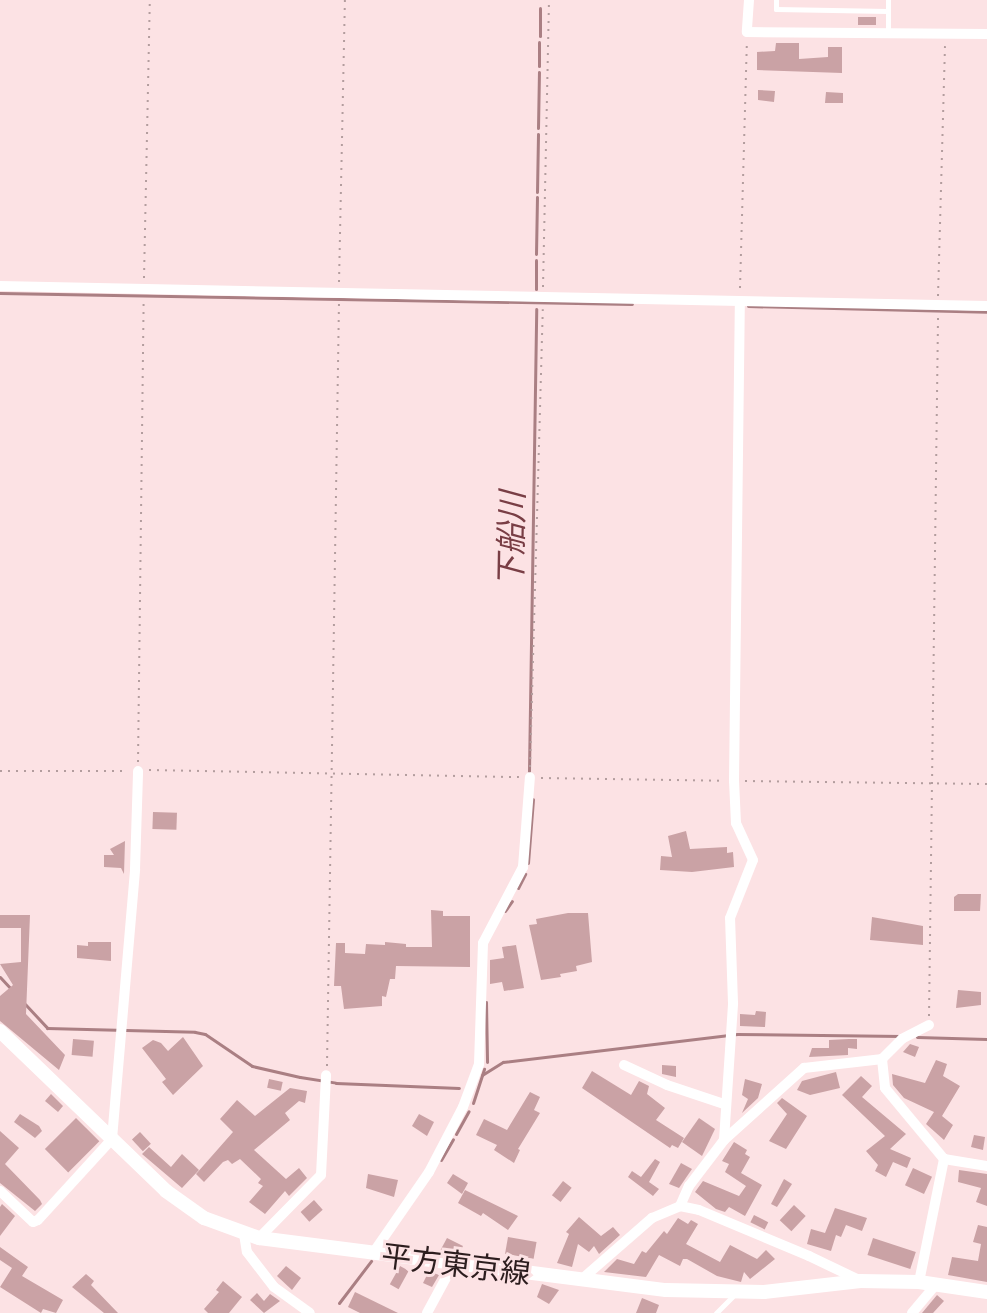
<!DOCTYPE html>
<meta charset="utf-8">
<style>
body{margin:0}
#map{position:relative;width:987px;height:1313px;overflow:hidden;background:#fce2e4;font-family:"Exo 2","Noto Sans JP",sans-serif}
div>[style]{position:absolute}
.stream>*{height:3px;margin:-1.5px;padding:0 1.5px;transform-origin:1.5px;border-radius:1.5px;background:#aa7f83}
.building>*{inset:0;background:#caa2a5;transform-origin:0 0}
.path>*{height:2px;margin-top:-1px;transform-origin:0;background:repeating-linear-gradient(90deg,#b39d9e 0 2px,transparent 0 8px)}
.lane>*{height:5px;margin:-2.5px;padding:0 2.5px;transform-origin:2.5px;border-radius:2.5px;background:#fff}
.street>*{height:10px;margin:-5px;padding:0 5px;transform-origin:5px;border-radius:5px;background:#fff}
.secondary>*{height:14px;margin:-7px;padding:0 7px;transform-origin:7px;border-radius:7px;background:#fff}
span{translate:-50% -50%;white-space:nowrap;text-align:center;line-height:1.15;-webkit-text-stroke:6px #fce2e4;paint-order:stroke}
.street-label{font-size:30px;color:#2c1d1e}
.water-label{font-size:32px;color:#793e45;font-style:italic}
</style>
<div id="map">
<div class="stream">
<i style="left:540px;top:36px;width:28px;rotate:-90deg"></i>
<i style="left:539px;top:66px;width:24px;rotate:-90deg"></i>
<i style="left:538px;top:128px;width:56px;rotate:-89deg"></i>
<i style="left:537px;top:192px;width:58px;rotate:-89deg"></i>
<i style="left:536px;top:254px;width:57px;rotate:-89deg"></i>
<i style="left:536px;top:260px;width:29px;rotate:90deg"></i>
<i style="left:0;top:293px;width:632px;rotate:1deg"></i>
<i style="left:748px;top:306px;width:239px;rotate:1.4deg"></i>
<i style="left:529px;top:771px;width:462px;rotate:-89.1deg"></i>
<i style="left:528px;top:863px;width:64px;rotate:-85.5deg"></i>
<i style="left:518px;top:888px;width:16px;rotate:-63deg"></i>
<i style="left:505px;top:911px;width:12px;rotate:-55deg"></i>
<i style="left:0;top:977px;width:18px;rotate:47deg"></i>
<i style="left:486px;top:1002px;width:60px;rotate:89deg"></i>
<i style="left:25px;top:1004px;width:33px;rotate:47deg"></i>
<i style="left:47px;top:1028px;width:148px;rotate:1.5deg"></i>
<i style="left:195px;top:1032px;width:10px;rotate:11deg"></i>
<i style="left:205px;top:1034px;width:57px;rotate:34.2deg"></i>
<i style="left:252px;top:1066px;width:49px;rotate:12.9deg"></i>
<i style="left:300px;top:1077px;width:36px;rotate:9deg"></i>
<i style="left:336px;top:1083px;width:123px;rotate:2.3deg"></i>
<i style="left:917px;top:1037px;width:70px;rotate:1.6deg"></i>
<i style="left:482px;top:1075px;width:25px;rotate:-32deg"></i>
<i style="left:503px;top:1062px;width:236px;rotate:-6.8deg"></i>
<i style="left:737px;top:1034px;width:164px;rotate:0.7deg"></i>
<i style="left:473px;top:1103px;width:36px;rotate:-72deg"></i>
<i style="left:456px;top:1134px;width:26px;rotate:-61deg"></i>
<i style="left:441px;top:1160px;width:24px;rotate:-60deg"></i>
<i style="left:339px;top:1303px;width:53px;rotate:-52.7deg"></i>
</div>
<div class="building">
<i style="left:858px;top:17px;width:18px;height:8px"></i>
<i style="clip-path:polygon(776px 43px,799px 43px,799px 59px,828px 57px,828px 47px,842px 47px,842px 73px,757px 70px,757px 52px,775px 51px)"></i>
<i style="clip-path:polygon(758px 90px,775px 91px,774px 102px,758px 100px)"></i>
<i style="clip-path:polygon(826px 92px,843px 93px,843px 103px,825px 103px)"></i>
<i style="left:153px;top:812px;width:24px;height:17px;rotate:2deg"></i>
<i style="clip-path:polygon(686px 831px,690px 849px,727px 847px,727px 853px,733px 852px,734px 867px,692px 872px,660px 870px,661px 856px,672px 857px,668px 836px)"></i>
<i style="clip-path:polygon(125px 841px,124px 874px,121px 868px,104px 867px,104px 855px,114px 855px,110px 849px)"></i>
<i style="clip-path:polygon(958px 894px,981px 894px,980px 911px,954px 911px,954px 897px)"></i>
<i style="clip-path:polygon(431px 910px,443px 911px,443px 916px,470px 916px,470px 967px,396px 966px,395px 979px,390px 979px,386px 997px,382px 996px,382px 1006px,344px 1009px,341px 986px,334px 986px,336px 943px,345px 943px,345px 953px,365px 954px,366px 944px,385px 945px,385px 942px,406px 944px,406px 947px,432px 947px)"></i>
<i style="clip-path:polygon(568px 913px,588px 913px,592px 962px,576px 966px,577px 971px,560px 974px,561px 977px,541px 980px,529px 925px,537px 924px,536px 919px)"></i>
<i style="clip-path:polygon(0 915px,30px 915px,26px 1014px,65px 1055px,59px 1070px,0 1021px,0 996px,13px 985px,0 964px,21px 962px,21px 928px,0 928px)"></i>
<i style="clip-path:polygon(872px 917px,923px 926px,923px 945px,870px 940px)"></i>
<i style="clip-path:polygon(88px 942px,111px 942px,111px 961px,77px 958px,77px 945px,88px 946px)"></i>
<i style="clip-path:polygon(516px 945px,524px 988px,504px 991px,502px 982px,490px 984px,490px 960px,504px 958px,502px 947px)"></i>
<i style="clip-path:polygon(958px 990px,981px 992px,981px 1005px,956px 1008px)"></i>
<i style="clip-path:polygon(756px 1011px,766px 1012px,765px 1027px,740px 1026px,740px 1014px,755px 1015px)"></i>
<i style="clip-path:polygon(183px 1037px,203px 1066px,173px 1095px,162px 1082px,166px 1079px,142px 1048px,153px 1040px,161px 1043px,168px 1051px)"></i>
<i style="left:73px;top:1039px;width:21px;height:16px;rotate:5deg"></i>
<i style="clip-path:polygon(849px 1039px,857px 1039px,857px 1049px,848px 1048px,848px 1055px,809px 1057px,812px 1048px,829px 1048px,829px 1040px)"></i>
<i style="clip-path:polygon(910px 1044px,919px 1047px,915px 1057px,903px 1052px)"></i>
<i style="clip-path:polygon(936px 1060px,947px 1064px,943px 1076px,960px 1086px,942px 1116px,953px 1125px,944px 1140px,926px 1124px,934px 1112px,904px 1098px,893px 1085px,892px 1074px,925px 1083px)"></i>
<i style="clip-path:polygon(662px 1065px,676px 1066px,676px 1077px,662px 1074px)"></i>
<i style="clip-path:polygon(592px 1071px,631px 1095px,639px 1081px,649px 1086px,647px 1094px,665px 1108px,656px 1120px,684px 1138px,678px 1148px,672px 1145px,670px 1148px,582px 1088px)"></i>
<i style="clip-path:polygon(836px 1072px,840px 1088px,810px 1095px,797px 1090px,802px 1081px)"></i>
<i style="clip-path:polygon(861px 1076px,872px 1086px,862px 1097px,906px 1134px,890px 1149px,911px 1158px,907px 1168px,893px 1162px,886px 1177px,875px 1171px,878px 1165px,866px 1151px,885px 1136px,842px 1095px)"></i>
<i style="left:269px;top:1079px;width:14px;height:9px;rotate:12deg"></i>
<i style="clip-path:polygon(745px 1079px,762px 1084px,758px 1098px,742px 1113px,748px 1099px,742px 1095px)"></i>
<i style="clip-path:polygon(290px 1088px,307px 1091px,305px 1103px,299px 1101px,285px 1113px,290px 1120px,254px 1150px,286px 1179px,299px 1168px,307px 1178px,289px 1196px,285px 1191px,265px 1214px,249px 1202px,263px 1186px,258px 1183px,261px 1179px,240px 1159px,232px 1164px,228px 1160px,223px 1162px,204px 1182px,196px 1174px,233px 1132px,220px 1119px,237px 1100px,255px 1116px)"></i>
<i style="clip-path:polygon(530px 1092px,540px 1097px,534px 1110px,540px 1113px,518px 1149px,520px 1150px,514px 1163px,494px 1150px,497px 1145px,476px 1135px,484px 1119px,507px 1130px)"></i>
<i style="clip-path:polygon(51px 1094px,63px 1106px,58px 1112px,45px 1101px)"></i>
<i style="clip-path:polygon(782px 1098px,807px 1116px,786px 1149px,769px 1141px,787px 1114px,777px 1103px)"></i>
<i style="clip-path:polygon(20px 1114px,39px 1126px,42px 1131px,35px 1138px,14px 1122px)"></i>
<i style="clip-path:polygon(419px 1114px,434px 1122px,427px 1136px,412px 1126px)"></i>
<i style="left:76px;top:1118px;width:33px;height:44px;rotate:45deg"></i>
<i style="clip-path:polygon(699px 1118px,715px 1129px,702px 1156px,682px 1142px)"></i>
<i style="clip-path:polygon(0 1131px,19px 1148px,5px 1164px,40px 1200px,42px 1204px,35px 1211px,0 1183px)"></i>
<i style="left:140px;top:1132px;width:16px;height:11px;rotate:47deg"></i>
<i style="clip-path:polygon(974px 1135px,985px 1137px,983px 1150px,971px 1147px)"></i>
<i style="clip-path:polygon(734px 1142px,747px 1150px,745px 1154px,750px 1157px,741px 1173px,762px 1185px,745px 1216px,729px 1207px,725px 1212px,716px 1209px,695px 1192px,703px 1181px,739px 1196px,746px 1186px,725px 1172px,729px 1164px,722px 1161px)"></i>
<i style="clip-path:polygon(149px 1147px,171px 1167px,182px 1154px,199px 1170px,182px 1188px,142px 1154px)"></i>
<i style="clip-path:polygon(655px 1159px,660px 1162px,649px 1182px,659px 1189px,653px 1196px,628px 1177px,632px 1171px,641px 1177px)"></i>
<i style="clip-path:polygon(681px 1163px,692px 1169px,679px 1188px,669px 1184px)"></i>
<i style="left:913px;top:1168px;width:21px;height:19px;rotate:25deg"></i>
<i style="clip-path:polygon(959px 1170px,987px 1174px,987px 1206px,976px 1202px,981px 1188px,958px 1182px)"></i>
<i style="clip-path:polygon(368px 1174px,398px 1180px,394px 1197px,366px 1188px)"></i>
<i style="clip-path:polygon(453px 1174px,468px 1183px,462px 1194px,447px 1183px)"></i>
<i style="clip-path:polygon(784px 1179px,792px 1184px,777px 1207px,771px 1204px)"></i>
<i style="left:563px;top:1181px;width:11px;height:18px;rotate:38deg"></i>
<i style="clip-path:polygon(465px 1190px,518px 1216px,508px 1230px,483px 1213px,481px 1216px,458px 1203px)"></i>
<i style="left:314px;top:1200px;width:13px;height:18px;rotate:48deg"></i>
<i style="clip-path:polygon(2px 1204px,15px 1216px,0 1236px,0 1207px)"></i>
<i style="left:794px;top:1205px;width:16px;height:21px;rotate:43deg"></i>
<i style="clip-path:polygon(835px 1208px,867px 1218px,862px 1231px,846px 1225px,841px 1237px,836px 1235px,831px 1251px,807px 1244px,811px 1229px,825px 1233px)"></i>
<i style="left:754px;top:1215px;width:16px;height:8px;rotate:27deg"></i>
<i style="clip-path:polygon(579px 1217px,601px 1236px,613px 1227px,620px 1235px,599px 1254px,594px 1246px,589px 1252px,578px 1244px,572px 1267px,557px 1263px,569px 1234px,566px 1232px)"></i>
<i style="clip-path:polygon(678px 1218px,688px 1224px,691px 1220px,698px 1224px,686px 1244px,720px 1262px,730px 1245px,757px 1259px,766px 1250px,775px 1259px,750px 1279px,744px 1272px,741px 1282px,717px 1276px,687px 1259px,683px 1259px,680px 1266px,659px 1255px,646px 1277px,604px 1272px,617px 1259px,634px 1264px,642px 1251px,646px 1253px,664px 1231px,667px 1234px)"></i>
<i style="clip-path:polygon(978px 1225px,987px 1227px,987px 1282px,948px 1275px,952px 1257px,978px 1261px,981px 1244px,973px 1242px)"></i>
<i style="left:508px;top:1237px;width:29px;height:17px;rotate:10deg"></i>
<i style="clip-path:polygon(447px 1238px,463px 1246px,459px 1253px,440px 1251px)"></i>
<i style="left:873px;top:1238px;width:45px;height:18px;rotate:18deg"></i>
<i style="clip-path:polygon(0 1247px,28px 1267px,22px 1276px,63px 1300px,56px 1313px,43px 1309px,41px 1313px,0 1287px,12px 1268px,0 1260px)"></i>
<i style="clip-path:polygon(286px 1266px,301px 1278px,292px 1290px,277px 1276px)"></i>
<i style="left:400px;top:1266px;width:10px;height:21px;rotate:29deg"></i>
<i style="clip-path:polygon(429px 1271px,439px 1275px,432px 1287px,423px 1283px)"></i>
<i style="clip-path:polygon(86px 1274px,94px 1281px,91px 1285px,118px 1313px,104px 1313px,72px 1287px)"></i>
<i style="clip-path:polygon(223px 1281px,242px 1297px,229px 1313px,208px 1313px,204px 1309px,219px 1292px,216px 1290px)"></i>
<i style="clip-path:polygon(542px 1284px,559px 1290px,549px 1304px,537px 1297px)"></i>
<i style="clip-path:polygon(355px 1292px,398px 1313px,360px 1313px,348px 1307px)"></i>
<i style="clip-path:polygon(257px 1293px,264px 1301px,270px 1294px,280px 1301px,264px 1313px,250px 1300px)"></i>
<i style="clip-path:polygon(937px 1295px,944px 1301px,933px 1313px,922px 1313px)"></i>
<i style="clip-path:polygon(642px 1298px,659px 1305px,656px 1313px,636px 1313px)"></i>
</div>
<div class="path">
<i style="left:144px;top:278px;width:278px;rotate:-88.8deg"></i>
<i style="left:339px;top:282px;width:282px;rotate:-88.8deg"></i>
<i style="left:543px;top:287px;width:287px;rotate:-88.8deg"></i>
<i style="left:740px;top:288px;width:245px;rotate:-88.4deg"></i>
<i style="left:938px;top:296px;width:250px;rotate:-88.4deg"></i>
<i style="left:138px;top:762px;width:462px;rotate:-89.3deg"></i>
<i style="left:530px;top:767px;width:458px;rotate:-88.4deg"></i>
<i style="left:149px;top:770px;width:370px;rotate:1.1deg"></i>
<i style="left:0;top:771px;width:127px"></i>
<i style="left:541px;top:778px;width:182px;rotate:0.9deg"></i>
<i style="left:745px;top:781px;width:242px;rotate:0.7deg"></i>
<i style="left:929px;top:1016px;width:698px;rotate:-89.26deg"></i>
<i style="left:327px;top:1066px;width:762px;rotate:-89.1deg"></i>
</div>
<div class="lane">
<i style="left:776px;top:0;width:9px;rotate:90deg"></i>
<i style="left:776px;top:9px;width:112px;rotate:1deg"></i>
<i style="left:888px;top:11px;width:11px;rotate:-90deg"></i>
<i style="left:888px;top:11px;width:21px;rotate:90deg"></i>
<i style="left:716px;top:1313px;width:24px;rotate:-45deg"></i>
</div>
<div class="street">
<i style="left:749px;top:0;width:32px;rotate:94deg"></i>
<i style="left:747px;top:32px;width:240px;rotate:0.5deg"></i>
<i style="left:0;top:286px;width:987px;rotate:1.16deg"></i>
<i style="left:929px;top:1025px;width:30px;rotate:153deg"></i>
<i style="left:902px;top:1039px;width:28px;rotate:135deg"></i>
<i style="left:882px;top:1059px;width:29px;rotate:84deg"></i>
<i style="left:885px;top:1088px;width:92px;rotate:50.3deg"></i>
<i style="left:944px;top:1159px;width:44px;rotate:9.2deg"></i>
<i style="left:624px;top:1065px;width:47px;rotate:24.9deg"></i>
<i style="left:667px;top:1085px;width:60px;rotate:18.4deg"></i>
<i style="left:724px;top:1140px;width:108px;rotate:-42deg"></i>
<i style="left:804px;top:1068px;width:79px;rotate:-6.6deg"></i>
<i style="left:0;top:1191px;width:45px;rotate:43.2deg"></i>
<i style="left:33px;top:1222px;width:5px;rotate:-22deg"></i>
<i style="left:38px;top:1220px;width:110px;rotate:-47.6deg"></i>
<i style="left:112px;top:1139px;width:271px;rotate:-85.1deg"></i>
<i style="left:135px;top:869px;width:98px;rotate:-88.2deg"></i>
<i style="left:680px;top:1206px;width:22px;rotate:-66deg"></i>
<i style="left:689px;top:1186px;width:58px;rotate:-52.7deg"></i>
<i style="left:724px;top:1140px;width:137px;rotate:-86.2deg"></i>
<i style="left:733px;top:1003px;width:85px;rotate:-92deg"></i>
<i style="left:730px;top:918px;width:62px;rotate:-68.4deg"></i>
<i style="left:753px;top:860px;width:41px;rotate:-114.7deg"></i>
<i style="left:736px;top:823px;width:42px;rotate:-92.7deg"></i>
<i style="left:734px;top:781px;width:479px;rotate:-89.3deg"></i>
<i style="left:244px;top:1234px;width:18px;rotate:81deg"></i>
<i style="left:247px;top:1252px;width:44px;rotate:52.4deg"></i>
<i style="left:274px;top:1287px;width:44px;rotate:35.8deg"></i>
<i style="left:259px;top:1238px;width:88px;rotate:-45.5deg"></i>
<i style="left:321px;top:1175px;width:100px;rotate:-87.1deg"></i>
<i style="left:373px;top:1253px;width:98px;rotate:-55.3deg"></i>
<i style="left:429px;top:1172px;width:73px;rotate:-62.4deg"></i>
<i style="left:463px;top:1107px;width:46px;rotate:-69.6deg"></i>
<i style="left:479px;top:1064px;width:121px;rotate:-88.1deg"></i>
<i style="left:483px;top:943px;width:86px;rotate:-62.2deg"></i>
<i style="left:523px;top:867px;width:90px;rotate:-85.6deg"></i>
<i style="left:582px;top:1279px;width:93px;rotate:-41.1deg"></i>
<i style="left:652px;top:1218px;width:30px;rotate:-23deg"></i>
<i style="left:680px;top:1206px;width:19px;rotate:12deg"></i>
<i style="left:699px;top:1210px;width:119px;rotate:22.7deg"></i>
<i style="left:809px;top:1256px;width:55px;rotate:25.6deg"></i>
<i style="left:919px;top:1282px;width:126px;rotate:-78.5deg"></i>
<i style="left:427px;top:1313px;width:57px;rotate:-61.6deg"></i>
<i style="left:912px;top:1313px;width:38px;rotate:-50deg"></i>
</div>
<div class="secondary">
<i style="left:0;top:1031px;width:231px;rotate:43.9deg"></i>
<i style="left:166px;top:1191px;width:47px;rotate:35.4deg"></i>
<i style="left:204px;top:1218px;width:59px;rotate:20deg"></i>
<i style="left:259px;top:1238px;width:410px;rotate:7.3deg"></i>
<i style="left:666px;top:1290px;width:98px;rotate:1.2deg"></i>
<i style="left:764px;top:1292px;width:97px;rotate:-6.5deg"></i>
<i style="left:860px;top:1281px;width:59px;rotate:1deg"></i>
<i style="left:919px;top:1282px;width:69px;rotate:8.4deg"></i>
</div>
<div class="street-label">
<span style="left:456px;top:1263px;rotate:7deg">平方東京線</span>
</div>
<div class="water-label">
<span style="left:510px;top:539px;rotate:-89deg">下船川</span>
</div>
</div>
